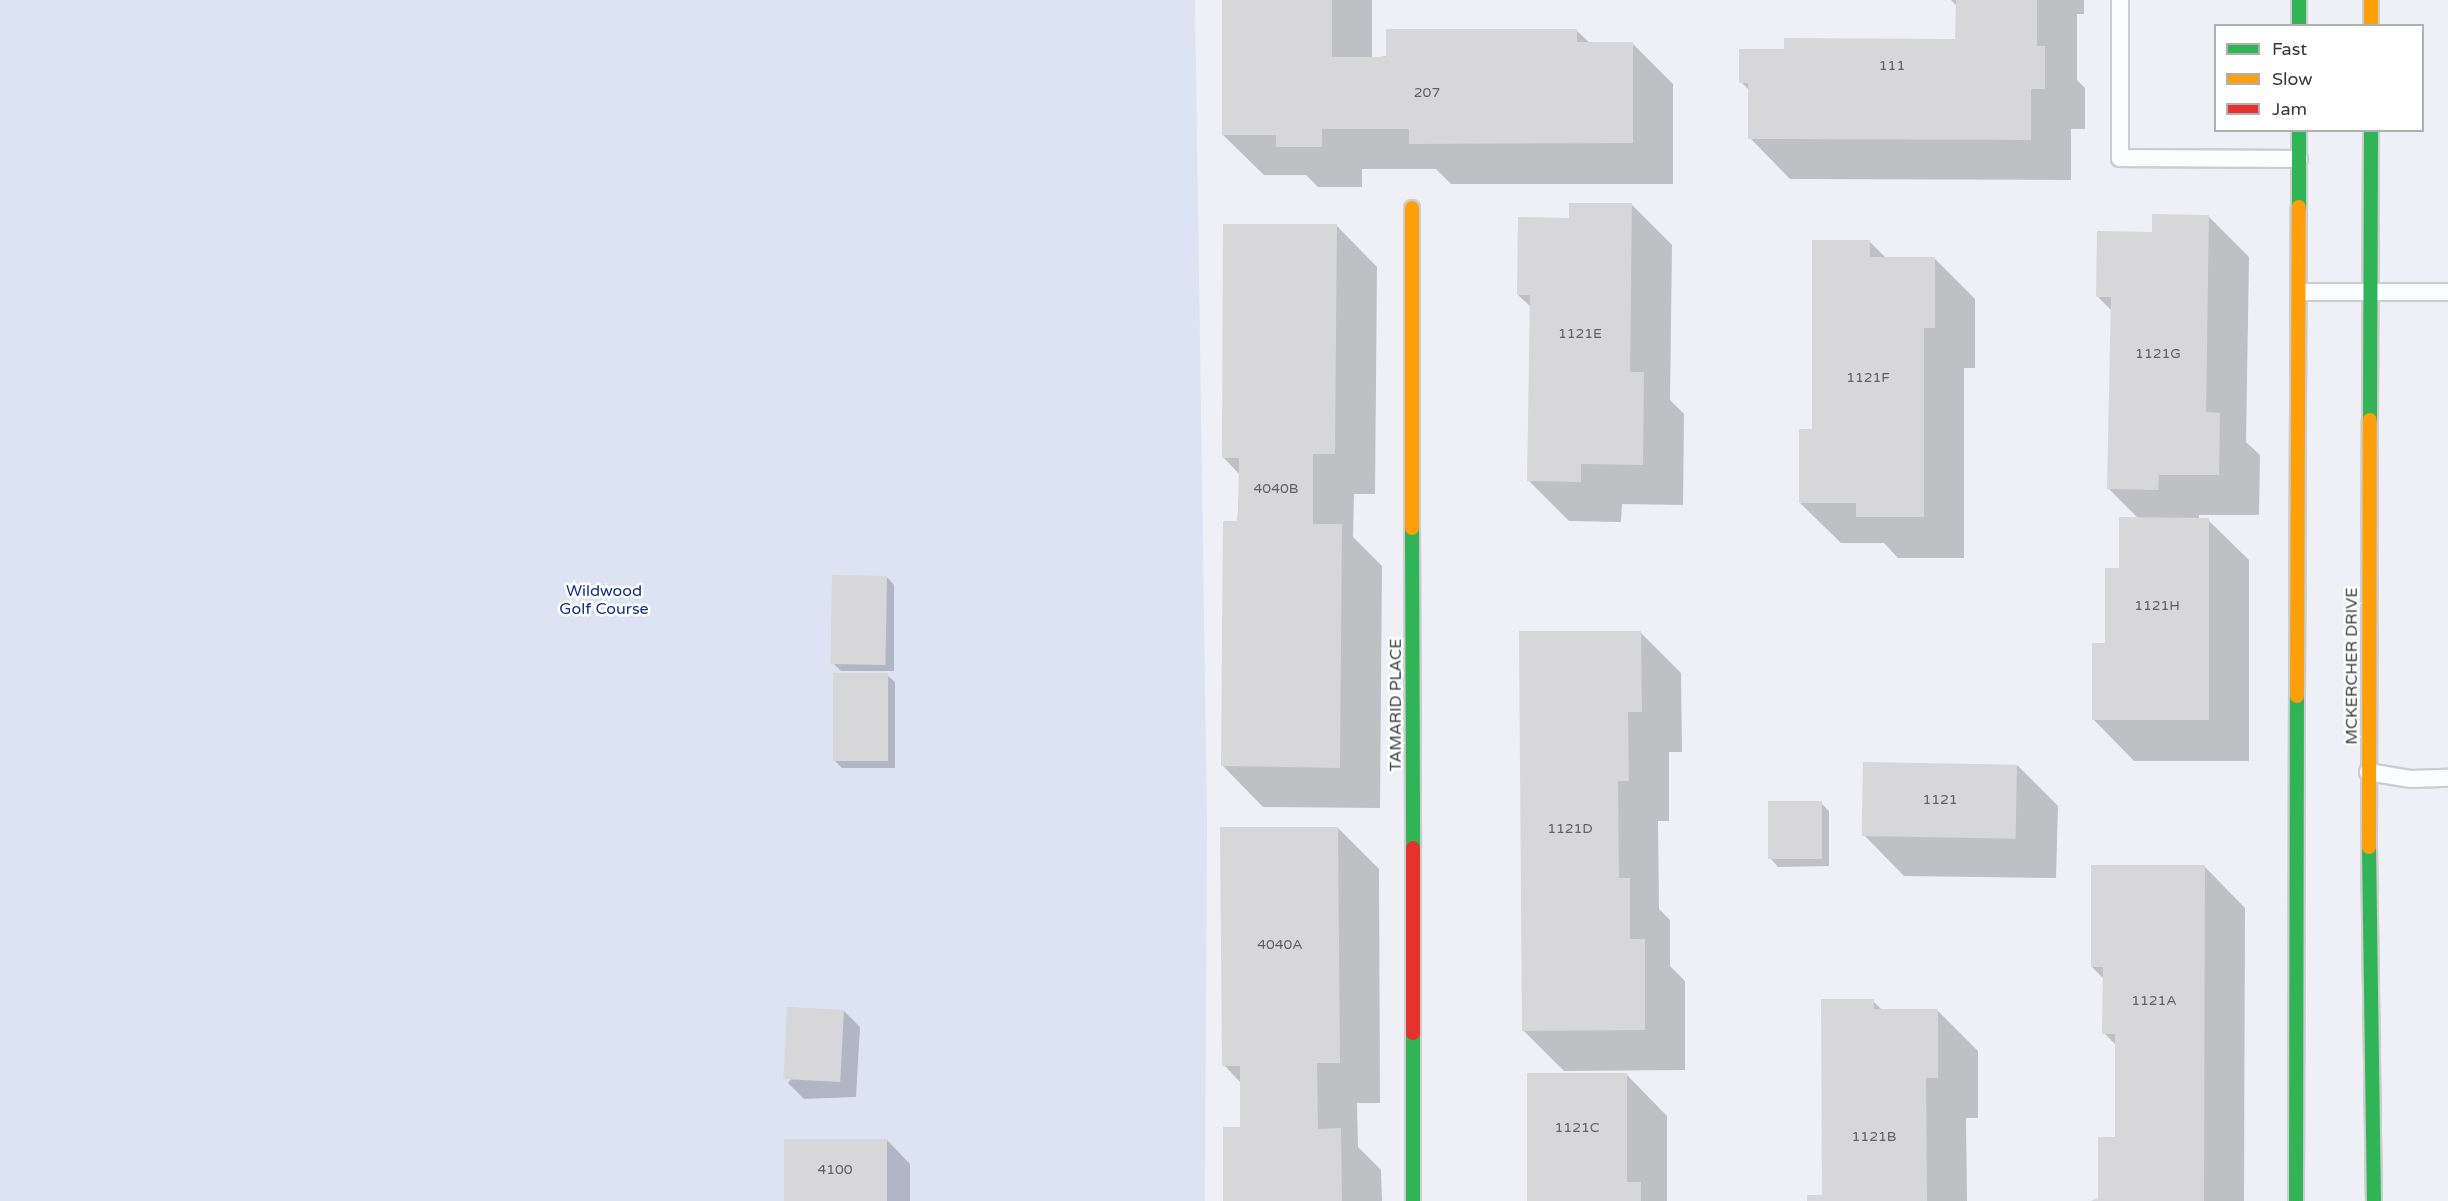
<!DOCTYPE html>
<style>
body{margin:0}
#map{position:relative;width:2448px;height:1201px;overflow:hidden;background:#eef0f6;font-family:"Varela Round",sans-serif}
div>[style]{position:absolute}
.green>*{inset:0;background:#dce4f4}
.shadow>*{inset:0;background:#0003}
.building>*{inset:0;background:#d7d6d8;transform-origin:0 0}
.roads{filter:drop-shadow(2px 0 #cbcdd1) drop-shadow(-2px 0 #cbcdd1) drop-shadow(0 2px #cbcdd1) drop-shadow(0 -2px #cbcdd1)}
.lane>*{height:16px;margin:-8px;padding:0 8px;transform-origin:8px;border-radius:8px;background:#fcfdfe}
.fast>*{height:14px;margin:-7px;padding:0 7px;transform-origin:7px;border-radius:7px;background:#30b455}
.slow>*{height:14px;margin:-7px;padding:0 7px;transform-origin:7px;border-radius:7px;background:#ff9f0a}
.jam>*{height:14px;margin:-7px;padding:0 7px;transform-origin:7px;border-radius:7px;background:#e5322d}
span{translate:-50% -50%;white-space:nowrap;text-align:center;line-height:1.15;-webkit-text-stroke:5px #fff;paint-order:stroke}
.number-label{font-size:14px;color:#5f6064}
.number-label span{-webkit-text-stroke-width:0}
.park-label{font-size:16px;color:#0f2e8b}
.street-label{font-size:16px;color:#37393d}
.legend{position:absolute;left:2214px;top:24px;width:210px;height:108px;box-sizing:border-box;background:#fff;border:2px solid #afb0b1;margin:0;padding:8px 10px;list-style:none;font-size:18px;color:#37393d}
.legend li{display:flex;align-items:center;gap:12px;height:30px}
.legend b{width:30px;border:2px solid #afb0b1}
</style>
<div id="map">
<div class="green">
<i style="clip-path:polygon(0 0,1195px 0,1207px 822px,1205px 1201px,0 1201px)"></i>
</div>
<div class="shadow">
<i style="clip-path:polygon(1223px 0,1372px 0,1372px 58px,1576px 30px,1590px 43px,1632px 43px,1673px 84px,1673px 184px,1451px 184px,1436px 169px,1362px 169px,1362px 187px,1318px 187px,1306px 175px,1264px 175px,1223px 135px)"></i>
<i style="clip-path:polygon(1951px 0,2084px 0,2084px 14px,2077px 14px,2077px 80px,2085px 88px,2085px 129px,2071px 129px,2071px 180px,1790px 179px,1750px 138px,1750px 91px,1741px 82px,1785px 51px,1957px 40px,1957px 6px)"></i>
<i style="clip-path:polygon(1632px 205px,1672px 245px,1670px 400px,1684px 414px,1683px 505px,1622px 504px,1621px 522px,1569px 521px,1528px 480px,1531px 307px,1518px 295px)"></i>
<i style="clip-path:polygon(2208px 216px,2249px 257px,2246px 442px,2260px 455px,2259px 515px,2199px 515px,2199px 520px,2208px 520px,2249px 560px,2249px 761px,2134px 761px,2094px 720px,2120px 570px,2139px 519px,2109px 489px,2112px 311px,2097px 296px,2153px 234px)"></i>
<i style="clip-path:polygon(1337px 226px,1377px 267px,1375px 494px,1354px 494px,1353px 537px,1382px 566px,1380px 808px,1263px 807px,1223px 766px,1240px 475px,1223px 457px)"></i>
<i style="clip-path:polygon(1870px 242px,1886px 258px,1934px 258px,1975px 299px,1975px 368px,1964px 368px,1964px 558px,1898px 558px,1884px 543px,1841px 543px,1800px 503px,1814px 431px)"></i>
<i style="clip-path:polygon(887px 577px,894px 585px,894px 671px,841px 671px,833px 663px)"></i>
<i style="clip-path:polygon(1640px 632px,1681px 673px,1682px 752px,1669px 752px,1669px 821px,1658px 821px,1659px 909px,1670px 920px,1670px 966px,1685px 981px,1685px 1070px,1564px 1071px,1523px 1030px)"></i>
<i style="clip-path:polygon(887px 675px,895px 682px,895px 768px,842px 768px,834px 760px)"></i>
<i style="clip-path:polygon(2017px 765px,2058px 806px,2056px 878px,1904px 876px,1864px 835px)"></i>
<i style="clip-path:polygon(1821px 803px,1829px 811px,1829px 866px,1778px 867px,1771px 859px)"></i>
<i style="clip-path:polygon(1338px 828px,1379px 869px,1380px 1103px,1357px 1103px,1358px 1147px,1381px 1170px,1382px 1201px,1225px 1201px,1241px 1128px,1241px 1083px,1224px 1065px)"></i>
<i style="clip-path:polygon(2205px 867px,2245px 908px,2244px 1201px,2092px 1201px,2100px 1199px,2116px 1138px,2117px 1046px,2104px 1033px,2104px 979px,2092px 967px)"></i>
<i style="clip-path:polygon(1873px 1001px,1882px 1010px,1937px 1010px,1978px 1051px,1978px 1118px,1966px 1118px,1967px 1201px,1809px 1201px,1823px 1197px)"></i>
<i style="clip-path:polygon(844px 1011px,860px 1027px,856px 1097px,804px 1099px,788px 1083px)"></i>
<i style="clip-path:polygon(1627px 1075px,1667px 1116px,1667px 1201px,1528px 1201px)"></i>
<i style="clip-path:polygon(887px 1140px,910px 1164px,910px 1201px,785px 1201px)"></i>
</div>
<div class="building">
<i style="clip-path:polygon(1222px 0,1332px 0,1332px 57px,1386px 57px,1386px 29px,1577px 29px,1577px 42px,1633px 42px,1633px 143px,1409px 144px,1409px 129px,1322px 129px,1322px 147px,1276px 147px,1276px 135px,1222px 135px)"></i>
<i style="clip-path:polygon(1956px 0,2037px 0,2037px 46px,2045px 46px,2045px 89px,2031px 89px,2031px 140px,1748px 139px,1748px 83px,1739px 83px,1739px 49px,1784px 49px,1784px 38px,1955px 39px)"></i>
<i style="clip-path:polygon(1569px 203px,1632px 203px,1630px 372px,1644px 372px,1643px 465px,1581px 464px,1581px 482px,1527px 481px,1530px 295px,1517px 295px,1518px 217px,1569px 218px)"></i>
<i style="clip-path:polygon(2152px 214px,2209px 215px,2206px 412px,2220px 413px,2219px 475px,2159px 475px,2158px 490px,2107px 489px,2111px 297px,2096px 297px,2097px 231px,2152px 232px)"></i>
<i style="clip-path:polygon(1223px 224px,1337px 224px,1335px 454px,1313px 454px,1313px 524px,1342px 524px,1340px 768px,1221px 766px,1223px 521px,1238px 521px,1239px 458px,1222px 458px)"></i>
<i style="clip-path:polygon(1812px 240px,1870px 240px,1870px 257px,1935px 257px,1935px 328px,1924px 328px,1924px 517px,1856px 517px,1856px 503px,1799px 503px,1799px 429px,1812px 429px)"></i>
<i style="clip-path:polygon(2119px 517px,2209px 518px,2209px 720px,2092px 720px,2092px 643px,2105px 643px,2105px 568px,2119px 568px)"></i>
<i style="left:832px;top:575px;width:55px;height:89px;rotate:1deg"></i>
<i style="clip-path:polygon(1519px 631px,1641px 631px,1642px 712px,1628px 712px,1629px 781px,1618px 781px,1619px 878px,1630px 878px,1630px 939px,1645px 939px,1645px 1030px,1522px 1031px)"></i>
<i style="left:833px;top:673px;width:55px;height:88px"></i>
<i style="left:1863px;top:762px;width:154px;height:74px;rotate:1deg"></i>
<i style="left:1822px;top:801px;width:58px;height:54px;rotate:90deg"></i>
<i style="clip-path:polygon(1220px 827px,1338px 827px,1340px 1063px,1317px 1063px,1318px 1129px,1341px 1128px,1342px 1201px,1223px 1201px,1223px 1127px,1240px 1127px,1240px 1066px,1222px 1066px)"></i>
<i style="clip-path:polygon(2091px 865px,2205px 865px,2204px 1201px,2091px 1201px,2098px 1198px,2098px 1137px,2115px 1137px,2115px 1034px,2102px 1034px,2103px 967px,2091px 967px)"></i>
<i style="clip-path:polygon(1821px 999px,1874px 999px,1874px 1009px,1938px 1009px,1938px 1078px,1926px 1078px,1927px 1201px,1807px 1201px,1807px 1195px,1822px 1195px)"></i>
<i style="left:844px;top:1010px;width:72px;height:57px;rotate:93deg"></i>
<i style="clip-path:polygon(1527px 1073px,1627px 1073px,1627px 1182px,1641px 1182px,1641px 1201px,1527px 1201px)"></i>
<i style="left:784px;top:1139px;width:103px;height:62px"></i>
</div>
<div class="roads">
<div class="lane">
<i style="left:2120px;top:0;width:158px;rotate:90deg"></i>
<i style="left:2120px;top:158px;width:179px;rotate:0.3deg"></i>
<i style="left:2300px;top:292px;width:148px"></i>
<i style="left:2368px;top:772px;width:44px;rotate:9.2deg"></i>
<i style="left:2411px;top:779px;width:37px;rotate:-2deg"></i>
</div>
<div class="fast">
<i style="left:2299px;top:0;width:26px;rotate:90deg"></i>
<i style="left:2299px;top:207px;width:77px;rotate:-90deg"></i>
<i style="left:2370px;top:420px;width:290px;rotate:-89.8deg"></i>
<i style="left:1412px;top:528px;width:320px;rotate:89.8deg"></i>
<i style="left:2369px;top:847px;width:354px;rotate:89.2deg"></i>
<i style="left:1413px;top:1033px;width:168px;rotate:90deg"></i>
<i style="left:2296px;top:1201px;width:505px;rotate:-89.89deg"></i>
</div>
<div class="slow">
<i style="left:2371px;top:0;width:26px;rotate:90deg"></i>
<i style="left:1412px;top:208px;width:320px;rotate:90deg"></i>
<i style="left:2297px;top:696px;width:489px;rotate:-89.8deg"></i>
<i style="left:2369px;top:847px;width:427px;rotate:-89.9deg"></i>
</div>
<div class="jam">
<i style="left:1413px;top:848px;width:185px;rotate:90deg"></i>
</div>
</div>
<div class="number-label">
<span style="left:1892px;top:66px">111</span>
<span style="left:1427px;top:93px">207</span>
<span style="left:1580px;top:334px">1121E</span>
<span style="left:2158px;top:354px">1121G</span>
<span style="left:1868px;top:378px">1121F</span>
<span style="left:1276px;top:489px">4040B</span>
<span style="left:2157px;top:606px">1121H</span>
<span style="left:1940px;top:800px">1121</span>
<span style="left:1570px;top:829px">1121D</span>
<span style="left:1280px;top:945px">4040A</span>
<span style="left:2154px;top:1001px">1121A</span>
<span style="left:1577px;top:1128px">1121C</span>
<span style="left:1874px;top:1137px">1121B</span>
<span style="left:835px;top:1170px">4100</span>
</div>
<div class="park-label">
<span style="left:604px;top:600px">Wildwood<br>Golf Course</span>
</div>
<div class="street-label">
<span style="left:2352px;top:666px;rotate:-90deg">MCKERCHER DRIVE</span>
<span style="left:1396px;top:705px;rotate:-90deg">TAMARID PLACE</span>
</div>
<ul class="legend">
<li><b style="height:8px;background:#30b455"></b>Fast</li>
<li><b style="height:8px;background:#ff9f0a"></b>Slow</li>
<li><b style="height:8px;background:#e5322d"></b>Jam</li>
</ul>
</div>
